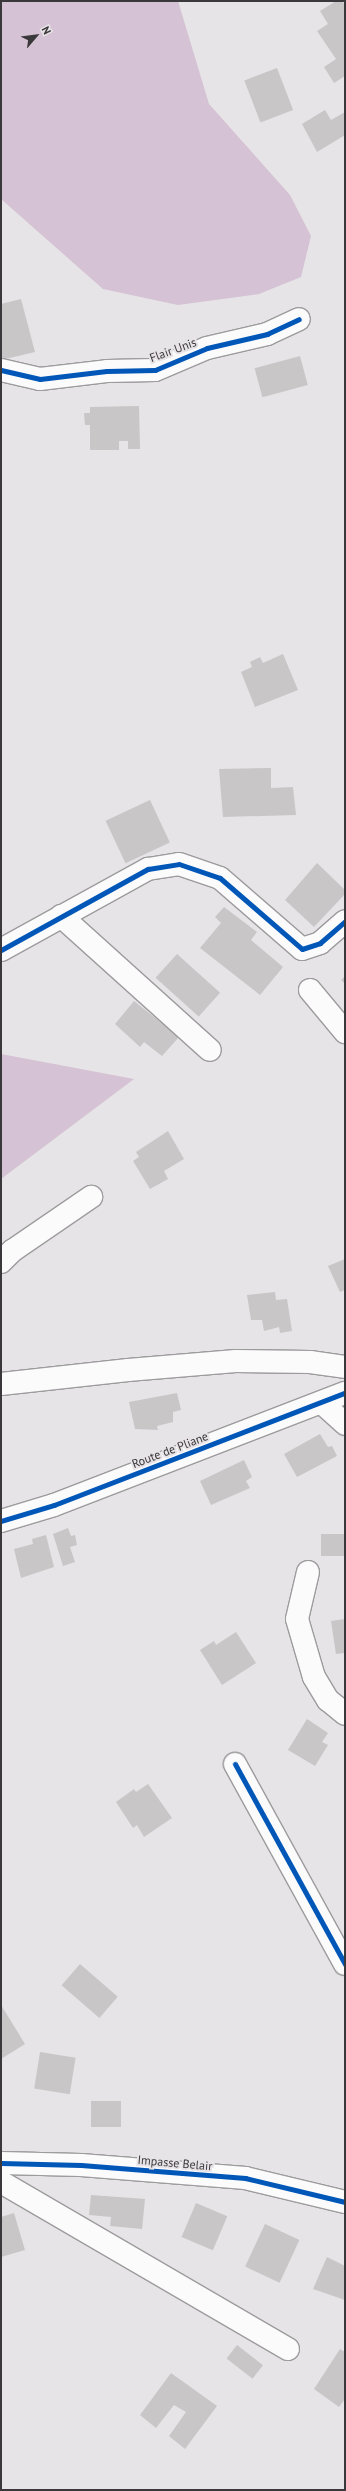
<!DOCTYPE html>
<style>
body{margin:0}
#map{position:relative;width:346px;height:2491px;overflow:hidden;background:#e6e4e6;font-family:"PT Sans",sans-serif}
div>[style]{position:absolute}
.forest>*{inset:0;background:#d5c2d4}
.building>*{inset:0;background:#c8c6c6;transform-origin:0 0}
.roads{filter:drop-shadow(1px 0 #9d9b9d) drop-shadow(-1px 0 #9d9b9d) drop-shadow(0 1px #9d9b9d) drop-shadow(0 -1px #9d9b9d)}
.street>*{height:22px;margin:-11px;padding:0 11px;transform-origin:11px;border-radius:11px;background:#fbfbfb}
.secondary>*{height:22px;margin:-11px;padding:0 11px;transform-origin:11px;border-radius:11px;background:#fbfbfb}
.cycleway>*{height:5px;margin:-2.5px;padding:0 2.5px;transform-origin:2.5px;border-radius:2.5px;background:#0057b8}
span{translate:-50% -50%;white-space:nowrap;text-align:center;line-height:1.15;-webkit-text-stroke:4px #e7e3e7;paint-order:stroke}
.street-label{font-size:12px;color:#3a383a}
.frame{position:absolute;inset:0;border:2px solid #3a383a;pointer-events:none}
.north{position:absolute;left:16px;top:16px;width:40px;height:40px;-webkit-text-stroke:3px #e7e3e7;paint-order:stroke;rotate:62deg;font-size:11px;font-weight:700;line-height:16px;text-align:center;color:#3a383a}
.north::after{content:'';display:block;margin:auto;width:14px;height:18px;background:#3a383a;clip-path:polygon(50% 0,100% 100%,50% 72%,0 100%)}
</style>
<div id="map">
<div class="forest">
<i style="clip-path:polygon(1px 1px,178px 1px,209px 104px,290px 195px,311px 236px,301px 277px,259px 294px,178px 305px,103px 289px,1px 199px)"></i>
<i style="clip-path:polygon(1px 1054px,134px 1079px,1px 1179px)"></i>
</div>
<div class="building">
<i style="clip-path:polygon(336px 1px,342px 1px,345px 5px,345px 76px,334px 83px,324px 67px,336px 59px,317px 31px,328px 24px,320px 11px)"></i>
<i style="left:277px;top:68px;width:45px;height:35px;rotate:69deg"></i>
<i style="clip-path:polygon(325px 110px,331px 120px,345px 112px,345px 135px,317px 152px,302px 124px)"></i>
<i style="clip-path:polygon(21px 299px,35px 352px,1px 360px,1px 304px)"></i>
<i style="left:300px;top:356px;width:30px;height:47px;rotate:75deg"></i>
<i style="clip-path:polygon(139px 406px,140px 449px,128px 449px,128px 441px,119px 441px,119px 450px,90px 450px,90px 425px,85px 425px,84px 413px,90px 413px,90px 407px)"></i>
<i style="clip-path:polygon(283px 654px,298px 690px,255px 707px,241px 672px,252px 667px,250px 662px,260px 657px,263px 663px)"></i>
<i style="clip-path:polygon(271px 768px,271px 788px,293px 787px,296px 815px,223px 817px,219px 769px)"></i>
<i style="left:150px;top:800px;width:47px;height:49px;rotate:65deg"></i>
<i style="clip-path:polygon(317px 863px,345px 890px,345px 894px,314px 927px,285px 900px)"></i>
<i style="clip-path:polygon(224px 907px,257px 932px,251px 940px,283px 967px,260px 995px,200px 948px,221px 923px,215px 917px)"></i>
<i style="left:177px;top:954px;width:58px;height:32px;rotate:42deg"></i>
<i style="clip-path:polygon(345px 976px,345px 984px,341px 980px)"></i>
<i style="clip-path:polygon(134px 1001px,179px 1037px,162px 1056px,144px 1042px,140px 1047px,115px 1024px)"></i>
<i style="clip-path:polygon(168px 1131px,184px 1159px,164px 1171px,168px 1179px,150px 1189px,133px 1161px,139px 1157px,136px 1152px)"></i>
<i style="clip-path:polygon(345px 1259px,345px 1290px,340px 1292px,328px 1266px)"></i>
<i style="clip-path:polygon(275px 1292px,276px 1300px,287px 1299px,292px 1331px,280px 1333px,279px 1327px,264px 1331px,262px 1320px,251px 1320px,247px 1295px)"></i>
<i style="clip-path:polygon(177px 1393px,181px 1410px,173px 1412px,173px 1422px,157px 1426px,158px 1430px,135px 1429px,129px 1402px)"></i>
<i style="clip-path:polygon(320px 1434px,328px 1447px,332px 1446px,337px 1456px,297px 1477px,284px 1454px)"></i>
<i style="clip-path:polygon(244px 1460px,252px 1477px,246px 1481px,250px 1488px,211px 1505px,200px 1481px)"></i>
<i style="clip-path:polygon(68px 1528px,71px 1536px,75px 1535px,77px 1545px,70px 1547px,75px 1562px,63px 1566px,53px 1534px)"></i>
<i style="left:321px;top:1534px;width:24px;height:22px"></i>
<i style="clip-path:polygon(46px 1535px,54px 1567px,21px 1578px,14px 1549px,33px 1544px,32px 1539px)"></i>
<i style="clip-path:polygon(345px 1619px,345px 1653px,336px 1654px,331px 1621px)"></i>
<i style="clip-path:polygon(236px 1632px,256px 1663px,222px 1685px,200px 1650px,214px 1641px,216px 1645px)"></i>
<i style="clip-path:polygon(307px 1719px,328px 1733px,322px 1742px,328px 1745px,315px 1766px,288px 1750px)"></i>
<i style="clip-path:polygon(148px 1784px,172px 1818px,144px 1837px,137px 1825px,133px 1828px,116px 1802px,134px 1789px,136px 1792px)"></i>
<i style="left:80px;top:1964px;width:50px;height:28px;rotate:41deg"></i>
<i style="clip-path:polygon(1px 2005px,25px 2044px,1px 2059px)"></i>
<i style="left:40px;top:2052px;width:36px;height:37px;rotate:9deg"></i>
<i style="left:91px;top:2101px;width:30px;height:26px"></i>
<i style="clip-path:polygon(91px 2195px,145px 2199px,142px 2229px,110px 2226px,111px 2217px,89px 2215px)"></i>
<i style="left:196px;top:2203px;width:34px;height:37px;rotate:23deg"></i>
<i style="clip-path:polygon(14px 2213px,25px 2250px,1px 2257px,1px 2217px)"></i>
<i style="left:265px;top:2224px;width:38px;height:47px;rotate:25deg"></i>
<i style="clip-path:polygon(327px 2257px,345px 2266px,345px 2300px,313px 2289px)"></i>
<i style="left:237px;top:2345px;width:33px;height:17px;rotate:38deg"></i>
<i style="clip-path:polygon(340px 2349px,345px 2352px,345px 2399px,339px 2407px,314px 2389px)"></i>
<i style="clip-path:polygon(171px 2373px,217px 2406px,185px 2449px,169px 2436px,186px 2412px,174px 2405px,156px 2428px,140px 2415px)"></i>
</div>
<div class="roads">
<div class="street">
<i style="left:1px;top:370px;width:40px;rotate:13deg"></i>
<i style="left:40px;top:379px;width:67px;rotate:-6.8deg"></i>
<i style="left:107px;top:371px;width:48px;rotate:-1.2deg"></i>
<i style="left:155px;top:370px;width:56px;rotate:-22.9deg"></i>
<i style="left:207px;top:348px;width:62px;rotate:-13.1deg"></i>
<i style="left:267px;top:334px;width:35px;rotate:-25deg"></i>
<i style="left:61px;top:916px;width:200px;rotate:42deg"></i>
<i style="left:1px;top:950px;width:168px;rotate:-28.9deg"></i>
<i style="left:148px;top:869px;width:31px;rotate:-9deg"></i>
<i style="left:179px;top:864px;width:43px;rotate:18.9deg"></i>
<i style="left:220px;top:878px;width:108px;rotate:40.9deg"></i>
<i style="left:302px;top:949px;width:19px;rotate:-18deg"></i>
<i style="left:320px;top:943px;width:33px;rotate:-41deg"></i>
<i style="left:310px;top:990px;width:55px;rotate:50.2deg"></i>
<i style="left:1px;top:1262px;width:16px;rotate:-45deg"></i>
<i style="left:12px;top:1251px;width:96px;rotate:-34.4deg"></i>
<i style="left:1px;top:1384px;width:128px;rotate:-6.3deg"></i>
<i style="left:128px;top:1370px;width:108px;rotate:-4.8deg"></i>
<i style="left:236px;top:1361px;width:74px;rotate:0.8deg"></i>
<i style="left:310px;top:1362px;width:35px;rotate:8deg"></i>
<i style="left:322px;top:1403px;width:31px;rotate:42deg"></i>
<i style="left:308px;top:1572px;width:48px;rotate:103.2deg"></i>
<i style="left:297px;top:1619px;width:60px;rotate:73.7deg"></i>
<i style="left:314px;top:1677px;width:27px;rotate:59deg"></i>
<i style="left:328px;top:1700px;width:22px;rotate:39deg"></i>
<i style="left:235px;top:1764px;width:228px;rotate:61.2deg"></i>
<i style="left:1px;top:2163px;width:80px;rotate:1.4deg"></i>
<i style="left:81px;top:2165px;width:165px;rotate:4.5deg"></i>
<i style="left:245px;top:2178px;width:103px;rotate:13.5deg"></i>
<i style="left:1px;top:2182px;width:332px;rotate:30.2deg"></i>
</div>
<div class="secondary">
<i style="left:1px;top:1521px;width:55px;rotate:-16.8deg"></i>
<i style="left:54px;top:1505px;width:312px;rotate:-21.1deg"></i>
</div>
</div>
<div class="cycleway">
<i style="left:1px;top:370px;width:40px;rotate:13deg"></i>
<i style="left:40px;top:379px;width:67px;rotate:-6.8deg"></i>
<i style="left:107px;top:371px;width:48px;rotate:-1.2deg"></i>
<i style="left:155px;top:370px;width:56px;rotate:-22.9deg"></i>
<i style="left:207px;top:348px;width:62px;rotate:-13.1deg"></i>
<i style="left:267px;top:334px;width:35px;rotate:-25deg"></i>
<i style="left:1px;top:950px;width:168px;rotate:-28.9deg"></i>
<i style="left:148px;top:869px;width:31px;rotate:-9deg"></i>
<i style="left:179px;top:864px;width:43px;rotate:18.9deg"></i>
<i style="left:220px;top:878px;width:108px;rotate:40.9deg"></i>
<i style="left:302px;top:949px;width:19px;rotate:-18deg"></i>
<i style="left:320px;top:943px;width:33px;rotate:-41deg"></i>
<i style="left:1px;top:1521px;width:55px;rotate:-16.8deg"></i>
<i style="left:54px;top:1505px;width:312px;rotate:-21.1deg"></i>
<i style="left:235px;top:1764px;width:228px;rotate:61.2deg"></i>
<i style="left:1px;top:2163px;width:80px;rotate:1.4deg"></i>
<i style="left:81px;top:2165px;width:165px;rotate:4.5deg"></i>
<i style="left:245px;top:2178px;width:103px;rotate:13.5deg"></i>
</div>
<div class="street-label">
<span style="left:173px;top:350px;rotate:-20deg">Flair Unis</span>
<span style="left:170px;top:1450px;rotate:-21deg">Route de Pliane</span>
<span style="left:175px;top:2163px;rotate:5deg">Impasse Belair</span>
</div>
<div class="frame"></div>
<div class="north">N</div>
</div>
